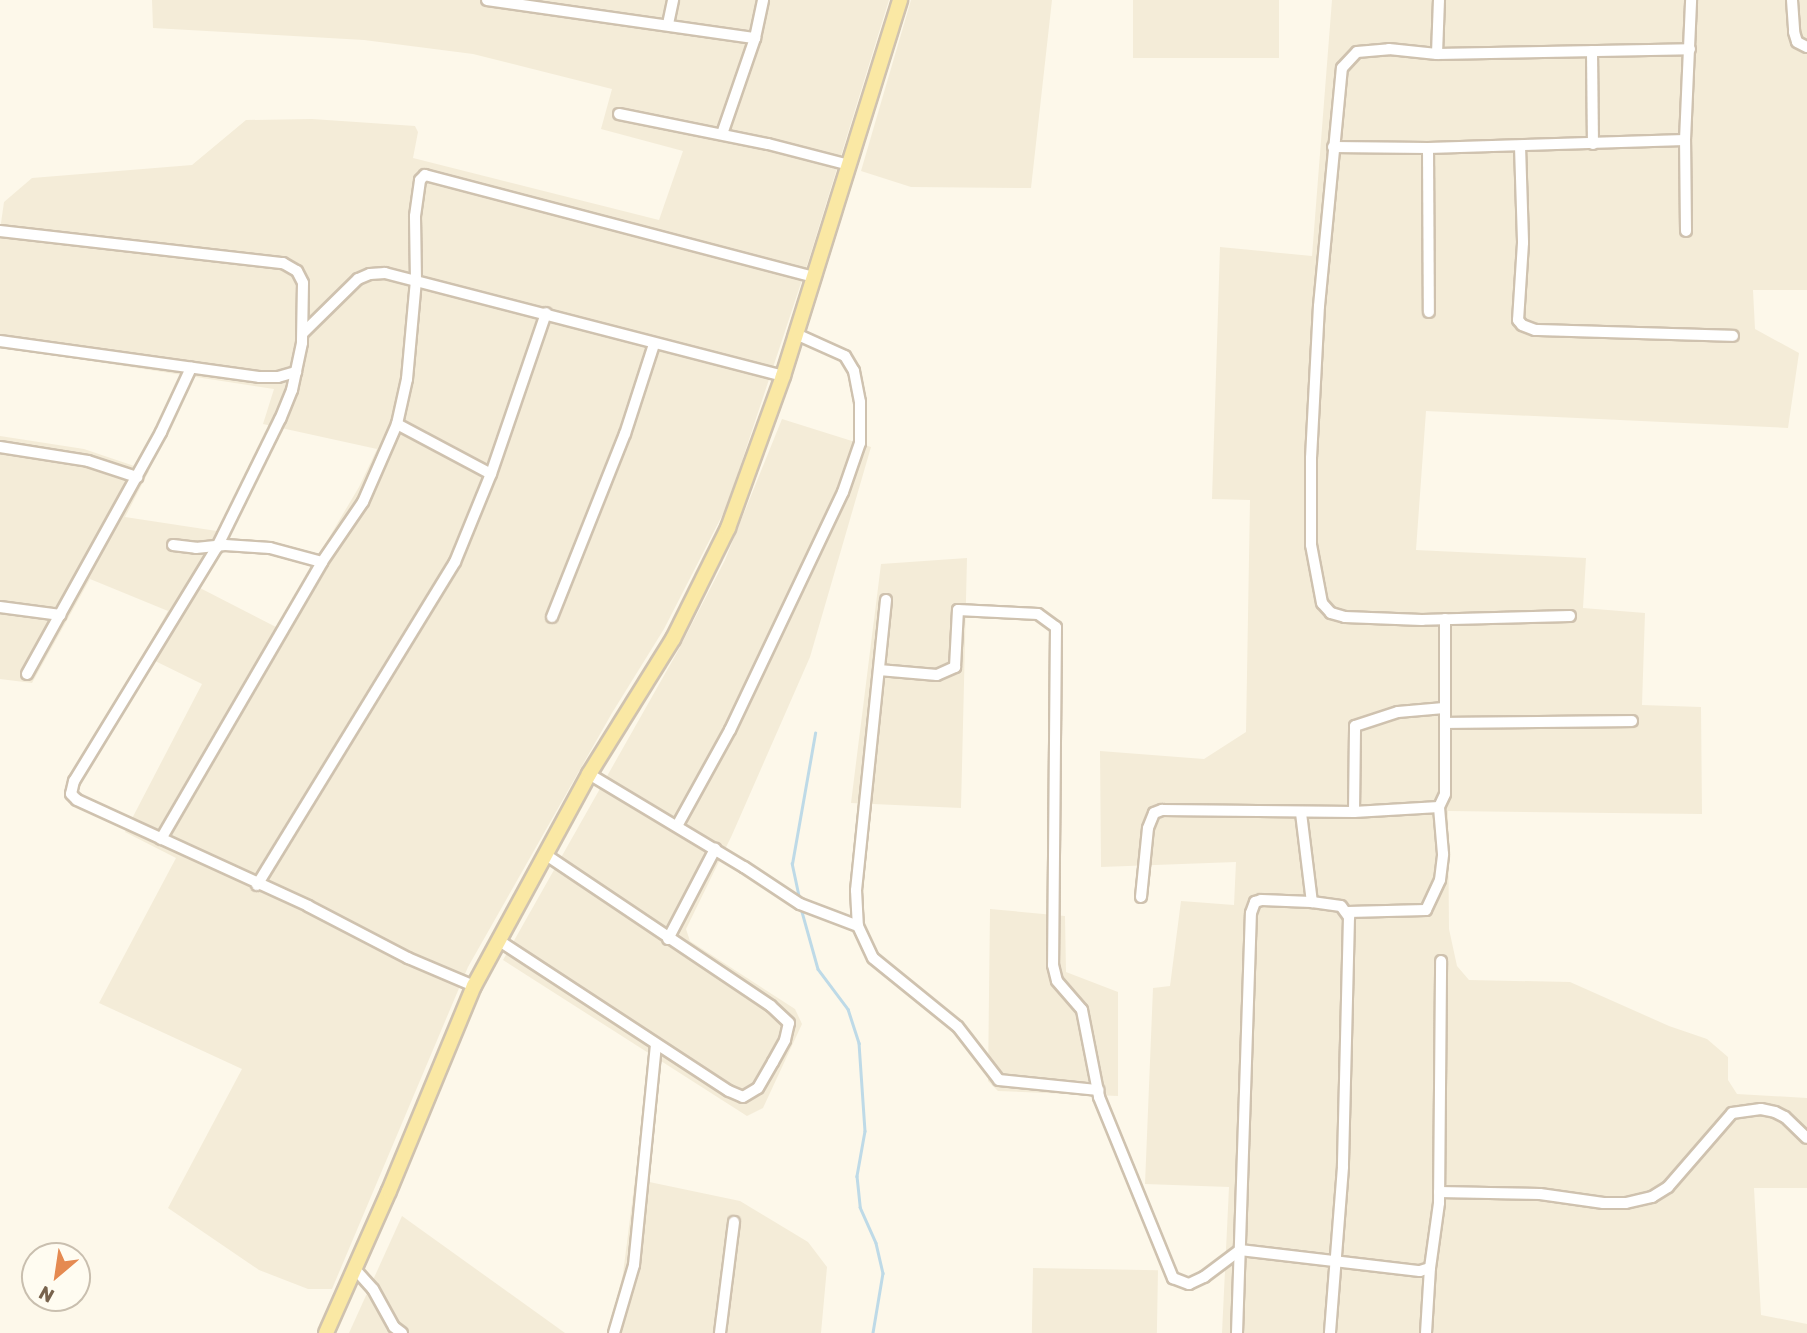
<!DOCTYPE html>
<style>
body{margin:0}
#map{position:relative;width:1807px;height:1333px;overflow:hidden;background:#fdf8ea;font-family:Rubik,sans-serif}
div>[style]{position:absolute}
.residential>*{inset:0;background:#f4ecd8;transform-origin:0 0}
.stream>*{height:2.5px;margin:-1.25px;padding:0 1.25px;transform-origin:1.25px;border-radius:1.25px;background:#bedae7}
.roads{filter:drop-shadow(2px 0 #cfc2af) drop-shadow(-2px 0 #cfc2af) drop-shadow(0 2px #cfc2af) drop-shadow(0 -2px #cfc2af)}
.minor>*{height:10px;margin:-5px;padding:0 5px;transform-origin:5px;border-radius:5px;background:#fff}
.major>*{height:14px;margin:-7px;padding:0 7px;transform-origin:7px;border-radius:7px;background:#fae8a4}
span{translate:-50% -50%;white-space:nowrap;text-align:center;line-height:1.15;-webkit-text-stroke:5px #fffcf1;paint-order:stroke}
.north{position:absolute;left:21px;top:1242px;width:70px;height:70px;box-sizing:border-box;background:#fffcf1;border:2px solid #c9bfaf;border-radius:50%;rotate:209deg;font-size:19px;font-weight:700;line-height:28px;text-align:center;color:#78634d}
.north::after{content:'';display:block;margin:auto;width:24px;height:32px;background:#e58a51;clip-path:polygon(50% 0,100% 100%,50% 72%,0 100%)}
</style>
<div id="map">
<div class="residential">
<i style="clip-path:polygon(152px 0,889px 0,809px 259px,727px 506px,664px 629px,612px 713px,468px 967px,332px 1289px,308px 1289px,259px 1270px,168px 1208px,242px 1069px,99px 1003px,176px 858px,125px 832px,202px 684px,143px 655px,168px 611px,90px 579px,32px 683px,0 679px,0 436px,84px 449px,149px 471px,125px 517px,230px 533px,200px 588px,276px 627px,359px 487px,377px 449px,263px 424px,274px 389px,0 347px,0 230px,4px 202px,32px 178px,192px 165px,246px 120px,312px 119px,415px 126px,418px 132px,413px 158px,659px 220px,683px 151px,601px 129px,612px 89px,473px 54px,364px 40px,153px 28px)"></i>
<i style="clip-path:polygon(911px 0,1052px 0,1031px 188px,911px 187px,861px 171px)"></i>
<i style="left:1133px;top:0;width:146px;height:58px"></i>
<i style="clip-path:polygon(1332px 0,1807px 0,1807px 290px,1753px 290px,1755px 329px,1799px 353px,1788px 428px,1426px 411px,1416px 550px,1586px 558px,1583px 608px,1645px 613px,1642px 705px,1701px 707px,1702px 814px,1448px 811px,1449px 929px,1457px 966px,1469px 980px,1570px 982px,1669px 1026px,1707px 1039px,1728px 1057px,1728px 1080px,1737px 1094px,1807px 1098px,1807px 1188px,1754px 1188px,1761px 1315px,1807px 1324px,1807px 1333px,1222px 1333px,1229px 1187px,1145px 1184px,1153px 988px,1170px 986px,1181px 901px,1234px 905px,1236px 862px,1101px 867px,1100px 751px,1204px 759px,1246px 732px,1250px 500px,1212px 499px,1220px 247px,1312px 256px)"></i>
<i style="clip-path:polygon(782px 419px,871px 447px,810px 657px,732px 835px,686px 929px,690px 941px,795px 1009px,802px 1024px,763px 1108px,747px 1116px,503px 960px,679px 649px,725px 560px)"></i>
<i style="clip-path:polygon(967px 558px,961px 808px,851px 803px,881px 564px)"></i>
<i style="clip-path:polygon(990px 909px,1065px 916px,1066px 972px,1118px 992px,1118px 1096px,998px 1091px,988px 1081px)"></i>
<i style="clip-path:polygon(635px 1179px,740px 1201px,808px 1242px,827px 1267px,821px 1333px,608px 1333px,623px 1274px)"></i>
<i style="clip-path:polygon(402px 1216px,565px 1333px,349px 1333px)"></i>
<i style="left:1033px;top:1268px;width:125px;height:65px;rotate:1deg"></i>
</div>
<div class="stream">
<i style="left:799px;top:898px;width:35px;rotate:-102deg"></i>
<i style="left:792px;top:864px;width:133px;rotate:-80deg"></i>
<i style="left:801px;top:908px;width:63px;rotate:74.4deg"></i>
<i style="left:818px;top:969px;width:50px;rotate:53.1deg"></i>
<i style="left:848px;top:1009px;width:36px;rotate:72deg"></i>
<i style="left:859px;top:1043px;width:88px;rotate:86.1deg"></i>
<i style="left:865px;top:1131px;width:46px;rotate:100.1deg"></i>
<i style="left:857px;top:1176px;width:31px;rotate:84deg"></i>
<i style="left:860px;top:1207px;width:39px;rotate:66deg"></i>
<i style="left:876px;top:1243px;width:31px;rotate:77deg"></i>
<i style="left:883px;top:1273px;width:61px;rotate:99.5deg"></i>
</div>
<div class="roads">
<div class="minor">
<i style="left:487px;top:0;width:271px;rotate:8.1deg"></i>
<i style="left:1792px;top:0;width:32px;rotate:86deg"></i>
<i style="left:1794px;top:32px;width:10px;rotate:73deg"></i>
<i style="left:1797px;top:42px;width:11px;rotate:27deg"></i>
<i style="left:668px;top:24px;width:25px;rotate:-78deg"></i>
<i style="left:1592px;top:51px;width:93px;rotate:89.4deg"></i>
<i style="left:1437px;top:54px;width:54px;rotate:-87.9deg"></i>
<i style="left:619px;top:114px;width:152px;rotate:11.4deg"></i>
<i style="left:768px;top:144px;width:84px;rotate:14.5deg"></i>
<i style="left:722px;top:134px;width:102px;rotate:-71deg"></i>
<i style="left:755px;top:38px;width:39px;rotate:-78deg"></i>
<i style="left:1520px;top:146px;width:97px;rotate:88.2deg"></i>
<i style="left:1523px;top:243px;width:77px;rotate:93.7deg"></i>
<i style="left:1518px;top:320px;width:6px;rotate:51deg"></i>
<i style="left:1522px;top:325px;width:14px;rotate:21deg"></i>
<i style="left:1535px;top:330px;width:198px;rotate:1.7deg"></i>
<i style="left:1333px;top:147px;width:95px;rotate:0.6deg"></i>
<i style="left:1428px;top:148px;width:257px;rotate:-1.8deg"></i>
<i style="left:1428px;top:148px;width:164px;rotate:89.7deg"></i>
<i style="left:0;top:231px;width:285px;rotate:6.5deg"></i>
<i style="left:283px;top:263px;width:16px;rotate:30deg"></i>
<i style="left:297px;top:271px;width:13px;rotate:63deg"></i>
<i style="left:303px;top:283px;width:60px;rotate:91deg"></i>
<i style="left:302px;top:343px;width:48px;rotate:102deg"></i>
<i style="left:292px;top:390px;width:31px;rotate:112deg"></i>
<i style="left:280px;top:419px;width:143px;rotate:116.2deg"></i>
<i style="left:217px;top:547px;width:274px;rotate:121.4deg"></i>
<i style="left:74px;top:781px;width:13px;rotate:103deg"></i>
<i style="left:71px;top:794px;width:8px;rotate:45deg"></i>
<i style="left:77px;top:800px;width:254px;rotate:24.6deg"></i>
<i style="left:308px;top:906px;width:113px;rotate:27.5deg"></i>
<i style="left:408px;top:958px;width:72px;rotate:23deg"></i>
<i style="left:1686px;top:231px;width:91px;rotate:-90.6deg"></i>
<i style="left:1685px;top:140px;width:140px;rotate:-87.5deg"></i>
<i style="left:303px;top:333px;width:77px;rotate:-44.5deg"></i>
<i style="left:358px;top:279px;width:13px;rotate:-23deg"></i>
<i style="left:370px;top:274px;width:15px;rotate:-4deg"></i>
<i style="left:385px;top:273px;width:411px;rotate:14.5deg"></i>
<i style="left:0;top:341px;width:261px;rotate:7.9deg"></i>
<i style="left:259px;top:377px;width:19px"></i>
<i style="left:278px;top:377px;width:19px;rotate:-16deg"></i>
<i style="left:397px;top:424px;width:106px;rotate:28deg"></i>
<i style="left:0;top:447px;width:89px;rotate:9deg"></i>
<i style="left:88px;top:461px;width:52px;rotate:18.1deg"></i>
<i style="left:173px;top:545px;width:23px;rotate:7deg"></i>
<i style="left:196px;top:548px;width:29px;rotate:-6deg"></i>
<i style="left:225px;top:545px;width:45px;rotate:3.8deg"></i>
<i style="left:270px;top:548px;width:54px;rotate:15.1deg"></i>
<i style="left:886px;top:600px;width:292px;rotate:95.9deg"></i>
<i style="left:856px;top:890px;width:36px;rotate:87deg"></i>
<i style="left:858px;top:926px;width:35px;rotate:65deg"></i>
<i style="left:873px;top:958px;width:109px;rotate:39.1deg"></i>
<i style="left:958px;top:1027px;width:67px;rotate:52.3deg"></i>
<i style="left:999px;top:1080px;width:100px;rotate:5.8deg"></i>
<i style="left:0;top:607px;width:61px;rotate:7.6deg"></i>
<i style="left:1570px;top:616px;width:148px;rotate:178.5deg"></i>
<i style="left:1422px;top:620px;width:77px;rotate:-177.8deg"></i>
<i style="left:1345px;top:617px;width:15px;rotate:-164deg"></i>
<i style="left:1331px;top:613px;width:13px;rotate:-132deg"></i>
<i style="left:1322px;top:603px;width:59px;rotate:-100.7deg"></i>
<i style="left:1311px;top:545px;width:87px;rotate:-90deg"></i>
<i style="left:1311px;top:458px;width:152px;rotate:-87deg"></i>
<i style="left:1319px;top:306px;width:239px;rotate:-84.5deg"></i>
<i style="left:1342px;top:68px;width:22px;rotate:-47deg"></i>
<i style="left:1357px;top:52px;width:32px;rotate:-5deg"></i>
<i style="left:1389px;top:49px;width:48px;rotate:5.9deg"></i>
<i style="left:1437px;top:54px;width:253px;rotate:-1.1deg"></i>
<i style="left:552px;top:617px;width:197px;rotate:-68.3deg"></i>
<i style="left:625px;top:434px;width:95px;rotate:-72.1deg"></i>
<i style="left:879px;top:670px;width:58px;rotate:4.9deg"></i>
<i style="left:937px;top:675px;width:20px;rotate:-24deg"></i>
<i style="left:955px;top:667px;width:57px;rotate:-87deg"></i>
<i style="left:958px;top:610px;width:80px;rotate:2.9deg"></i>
<i style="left:1038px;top:614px;width:22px;rotate:36deg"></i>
<i style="left:1056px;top:627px;width:338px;rotate:90.5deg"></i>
<i style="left:1053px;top:965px;width:16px;rotate:76deg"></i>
<i style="left:1057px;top:981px;width:38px;rotate:49deg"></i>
<i style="left:1082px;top:1010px;width:89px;rotate:78.9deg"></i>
<i style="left:1099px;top:1097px;width:196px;rotate:67.8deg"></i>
<i style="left:1173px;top:1278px;width:17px;rotate:21deg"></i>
<i style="left:1189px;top:1284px;width:17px;rotate:-25deg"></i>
<i style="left:1204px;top:1277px;width:45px;rotate:-36.9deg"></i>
<i style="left:1240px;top:1250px;width:181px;rotate:6.7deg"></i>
<i style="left:1420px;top:1271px;width:10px;rotate:-17deg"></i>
<i style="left:1430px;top:1268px;width:66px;rotate:-82.1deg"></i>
<i style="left:1439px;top:1203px;width:242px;rotate:-89.5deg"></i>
<i style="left:27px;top:674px;width:277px;rotate:-61deg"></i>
<i style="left:161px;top:432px;width:71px;rotate:-64.9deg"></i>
<i style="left:1445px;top:723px;width:187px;rotate:-0.6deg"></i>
<i style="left:589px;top:774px;width:181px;rotate:31deg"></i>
<i style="left:744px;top:867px;width:67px;rotate:33.5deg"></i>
<i style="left:800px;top:904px;width:62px;rotate:20.8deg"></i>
<i style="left:1354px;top:812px;width:86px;rotate:-89.3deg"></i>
<i style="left:1355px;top:726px;width:45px;rotate:-18deg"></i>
<i style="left:1398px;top:712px;width:46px;rotate:-5deg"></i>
<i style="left:1301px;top:813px;width:90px;rotate:83deg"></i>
<i style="left:1312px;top:902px;width:29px;rotate:8deg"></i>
<i style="left:1341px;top:906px;width:14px;rotate:54deg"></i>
<i style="left:1349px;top:917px;width:250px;rotate:91.4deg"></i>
<i style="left:1343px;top:1167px;width:167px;rotate:94.5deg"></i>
<i style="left:677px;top:826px;width:110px;rotate:-61.1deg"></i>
<i style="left:730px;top:730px;width:263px;rotate:-64.6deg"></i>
<i style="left:843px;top:492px;width:52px;rotate:-70.9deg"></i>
<i style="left:860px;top:443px;width:41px;rotate:-90deg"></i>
<i style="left:860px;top:402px;width:32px;rotate:-101deg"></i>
<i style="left:854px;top:371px;width:17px;rotate:-121deg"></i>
<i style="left:845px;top:356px;width:54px;rotate:-155.8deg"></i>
<i style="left:161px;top:839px;width:320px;rotate:-59.8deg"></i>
<i style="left:322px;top:562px;width:73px;rotate:-55.7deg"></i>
<i style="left:363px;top:502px;width:85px;rotate:-66.4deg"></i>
<i style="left:397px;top:424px;width:46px;rotate:-77.5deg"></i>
<i style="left:407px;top:379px;width:98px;rotate:-84.8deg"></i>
<i style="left:416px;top:281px;width:65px;rotate:-90.9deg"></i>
<i style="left:415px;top:216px;width:36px;rotate:-82deg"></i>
<i style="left:420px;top:180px;width:7px;rotate:-45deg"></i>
<i style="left:425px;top:175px;width:402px;rotate:14.7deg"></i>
<i style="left:257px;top:885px;width:379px;rotate:-58.5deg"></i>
<i style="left:455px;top:562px;width:95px;rotate:-67.8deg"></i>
<i style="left:491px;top:474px;width:170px;rotate:-71.1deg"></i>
<i style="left:1141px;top:897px;width:69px;rotate:-84.2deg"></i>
<i style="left:1148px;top:828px;width:16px;rotate:-68deg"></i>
<i style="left:1154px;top:813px;width:9px;rotate:-21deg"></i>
<i style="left:1162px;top:810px;width:192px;rotate:0.6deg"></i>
<i style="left:1354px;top:812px;width:85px;rotate:-3.4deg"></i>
<i style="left:1439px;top:807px;width:14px;rotate:-65deg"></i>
<i style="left:1445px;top:794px;width:175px;rotate:-90deg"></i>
<i style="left:1348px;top:912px;width:78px;rotate:-1.5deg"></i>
<i style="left:1426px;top:910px;width:33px;rotate:-65deg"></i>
<i style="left:1440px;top:880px;width:26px;rotate:-83deg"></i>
<i style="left:1443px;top:854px;width:47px;rotate:-94.9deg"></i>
<i style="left:668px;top:939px;width:102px;rotate:-62.4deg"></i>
<i style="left:498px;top:940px;width:276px;rotate:33.2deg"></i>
<i style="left:729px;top:1091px;width:15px;rotate:23deg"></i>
<i style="left:743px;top:1097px;width:17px;rotate:-31deg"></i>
<i style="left:758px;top:1088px;width:30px;rotate:-60deg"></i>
<i style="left:773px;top:1062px;width:25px;rotate:-61deg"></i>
<i style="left:785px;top:1040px;width:17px;rotate:-77deg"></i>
<i style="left:789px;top:1023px;width:25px;rotate:-137deg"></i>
<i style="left:771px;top:1006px;width:272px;rotate:-146.1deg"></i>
<i style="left:1439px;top:1192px;width:101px;rotate:1.1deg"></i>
<i style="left:1540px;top:1194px;width:64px;rotate:8.1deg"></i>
<i style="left:1603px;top:1203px;width:23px"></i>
<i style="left:1626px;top:1203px;width:27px;rotate:-13deg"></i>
<i style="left:1652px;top:1197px;width:19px;rotate:-32deg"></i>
<i style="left:1668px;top:1187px;width:98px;rotate:-49.1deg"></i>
<i style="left:1732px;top:1113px;width:29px;rotate:-8deg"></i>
<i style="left:1761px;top:1109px;width:14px;rotate:12deg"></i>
<i style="left:1775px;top:1112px;width:11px;rotate:27deg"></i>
<i style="left:1785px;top:1117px;width:30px;rotate:44deg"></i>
<i style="left:354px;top:1268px;width:28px;rotate:48deg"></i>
<i style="left:373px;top:1289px;width:43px;rotate:61.1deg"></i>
<i style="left:394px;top:1327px;width:10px;rotate:37deg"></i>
<i style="left:614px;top:1333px;width:71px;rotate:-73.6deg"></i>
<i style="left:634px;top:1265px;width:221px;rotate:-84.3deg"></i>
<i style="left:720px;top:1333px;width:112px;rotate:-82.8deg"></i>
<i style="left:1237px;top:1333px;width:420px;rotate:-88.1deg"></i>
<i style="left:1251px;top:913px;width:12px;rotate:-70deg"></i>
<i style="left:1255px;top:902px;width:6px;rotate:-18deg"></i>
<i style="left:1261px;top:900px;width:51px;rotate:2.2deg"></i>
<i style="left:1426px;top:1333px;width:65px;rotate:-86.5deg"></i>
</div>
<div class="major">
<i style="left:326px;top:1333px;width:155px;rotate:-66.1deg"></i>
<i style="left:389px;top:1191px;width:222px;rotate:-67.5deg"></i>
<i style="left:474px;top:986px;width:241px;rotate:-61.5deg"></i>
<i style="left:589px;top:774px;width:159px;rotate:-58.1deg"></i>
<i style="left:673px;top:639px;width:124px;rotate:-63.6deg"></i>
<i style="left:728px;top:528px;width:162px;rotate:-70.1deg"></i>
<i style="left:783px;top:376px;width:394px;rotate:-72.7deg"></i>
</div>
</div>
<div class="north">N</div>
</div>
